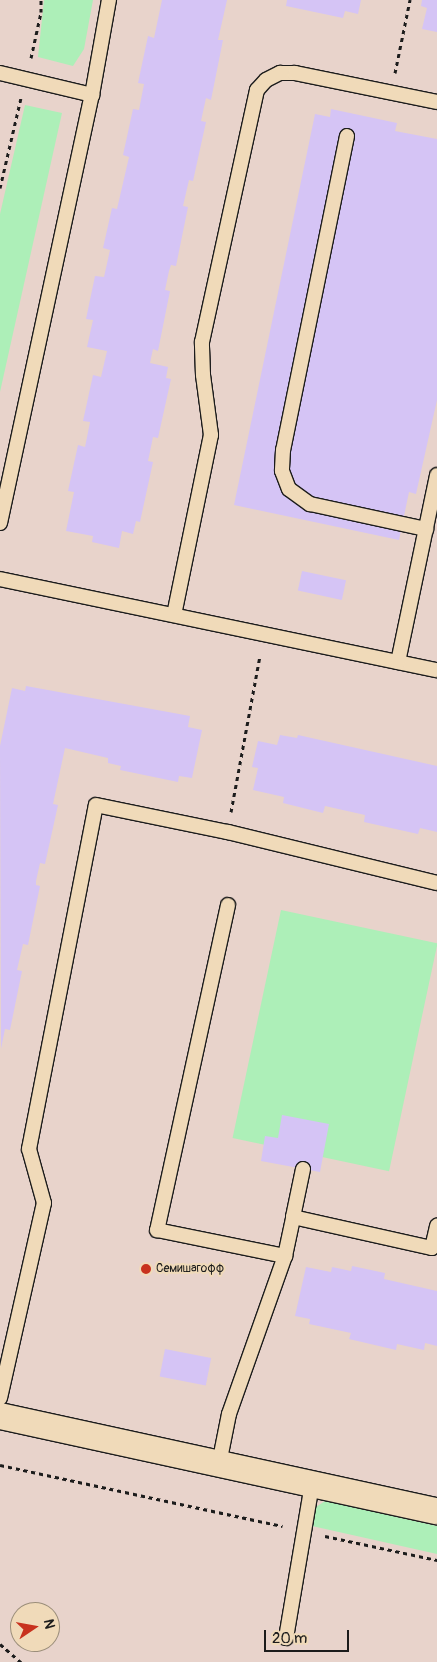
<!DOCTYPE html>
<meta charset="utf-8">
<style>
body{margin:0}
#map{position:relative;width:437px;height:1662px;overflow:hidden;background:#e8d3cb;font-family:Pangolin,sans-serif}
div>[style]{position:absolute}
.green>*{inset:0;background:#adefb8;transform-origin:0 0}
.building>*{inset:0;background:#d5c4f5;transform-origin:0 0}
.path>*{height:3px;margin-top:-1.5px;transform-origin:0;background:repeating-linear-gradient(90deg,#1c1c1c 0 4px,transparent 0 8px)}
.roads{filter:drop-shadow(1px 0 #1c1c1c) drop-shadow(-1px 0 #1c1c1c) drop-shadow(0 1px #1c1c1c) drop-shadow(0 -1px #1c1c1c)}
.lane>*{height:14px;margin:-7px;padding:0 7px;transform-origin:7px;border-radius:7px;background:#f0dab9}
.street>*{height:26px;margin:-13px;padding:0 13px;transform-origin:13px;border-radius:13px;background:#f0dab9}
.dots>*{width:14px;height:14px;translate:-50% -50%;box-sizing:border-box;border:2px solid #f0dab9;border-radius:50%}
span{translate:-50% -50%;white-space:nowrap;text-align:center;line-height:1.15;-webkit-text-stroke:4px #f0dab9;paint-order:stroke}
.poi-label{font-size:12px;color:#1c1c1c}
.left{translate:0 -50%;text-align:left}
.north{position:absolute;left:10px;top:1602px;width:50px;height:50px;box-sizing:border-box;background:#f0dab9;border:1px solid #9b8e7a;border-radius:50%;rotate:78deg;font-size:14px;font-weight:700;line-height:20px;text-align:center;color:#1c1c1c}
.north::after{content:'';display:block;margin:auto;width:18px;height:22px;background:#c8321e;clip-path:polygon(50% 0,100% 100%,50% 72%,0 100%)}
.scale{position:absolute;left:264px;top:1630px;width:85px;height:22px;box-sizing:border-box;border:2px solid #1c1c1c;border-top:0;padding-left:6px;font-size:15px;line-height:18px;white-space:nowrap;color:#1c1c1c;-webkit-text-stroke:4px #f0dab9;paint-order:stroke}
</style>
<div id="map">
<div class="green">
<i style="clip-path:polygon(44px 0,93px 0,84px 49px,73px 66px,38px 57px)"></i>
<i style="clip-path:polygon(25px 105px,62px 113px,0 392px,0 214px)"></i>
<i style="left:281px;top:910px;width:160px;height:233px;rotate:12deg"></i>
<i style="clip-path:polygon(325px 1501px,437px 1526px,437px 1554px,312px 1526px,316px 1507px)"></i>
</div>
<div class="building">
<i style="clip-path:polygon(162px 0,227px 0,218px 40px,223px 40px,211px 100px,206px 98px,201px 121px,206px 122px,193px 181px,189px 180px,183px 206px,188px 207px,176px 266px,171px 265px,169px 271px,165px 290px,170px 291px,158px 351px,153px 349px,150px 363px,168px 367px,166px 378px,171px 379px,158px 438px,153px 437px,152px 442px,148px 461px,153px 462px,140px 522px,136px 521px,133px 534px,122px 531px,119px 548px,92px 542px,93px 536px,66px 531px,74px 492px,68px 491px,78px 445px,85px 447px,90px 422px,83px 421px,93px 375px,101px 377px,107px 351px,87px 347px,93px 320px,86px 319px,95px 276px,104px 277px,110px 250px,103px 248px,112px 208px,117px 209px,129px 157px,123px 155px,133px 109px,139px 110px,144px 84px,138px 83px,148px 36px,154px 38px)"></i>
<i style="clip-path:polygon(287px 0,361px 0,358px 14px,345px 11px,343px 18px,286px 6px)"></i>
<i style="clip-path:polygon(422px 0,437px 0,437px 32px,422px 29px,427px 8px,421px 6px)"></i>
<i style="clip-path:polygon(331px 109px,397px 123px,395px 131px,437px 139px,437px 400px,416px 494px,409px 492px,399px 540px,234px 505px,315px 114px,330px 117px)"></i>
<i style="left:302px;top:571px;width:45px;height:20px;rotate:12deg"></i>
<i style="clip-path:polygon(26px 686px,190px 716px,188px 727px,202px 730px,192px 778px,179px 776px,178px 782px,120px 770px,121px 766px,108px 763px,108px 758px,65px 748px,53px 804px,58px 805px,45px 864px,40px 863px,36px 881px,36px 885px,40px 886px,28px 945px,23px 944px,17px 970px,22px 971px,10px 1030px,5px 1029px,1px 1049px,0 746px,12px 688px,25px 691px)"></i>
<i style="clip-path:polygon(280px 735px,297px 738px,298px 735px,437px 766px,437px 832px,420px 828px,418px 834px,364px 822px,365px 815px,325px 806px,323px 813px,283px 803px,284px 797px,253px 790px,258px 768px,252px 767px,258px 741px,277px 745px)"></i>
<i style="clip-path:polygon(282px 1115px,329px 1124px,320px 1172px,261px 1161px,265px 1136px,278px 1138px)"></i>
<i style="clip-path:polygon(352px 1266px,385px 1273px,384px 1279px,437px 1291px,437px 1346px,425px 1343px,424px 1350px,397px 1344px,396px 1350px,349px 1339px,351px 1333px,309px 1324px,310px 1319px,295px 1316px,306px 1267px,331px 1272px,332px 1267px,351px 1271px)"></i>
<i style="left:165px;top:1349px;width:47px;height:28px;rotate:11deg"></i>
</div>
<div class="path">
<i style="left:31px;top:58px;width:47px;rotate:-77.7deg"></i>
<i style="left:41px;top:12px;width:12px;rotate:-90deg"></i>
<i style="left:395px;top:73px;width:75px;rotate:-78.4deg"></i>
<i style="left:0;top:188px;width:92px;rotate:-76.9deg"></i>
<i style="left:231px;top:812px;width:159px;rotate:-79.5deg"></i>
<i style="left:0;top:1465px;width:289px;rotate:12.2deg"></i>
<i style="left:325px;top:1536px;width:115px;rotate:12.1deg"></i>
<i style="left:0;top:1644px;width:28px;rotate:41deg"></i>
</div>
<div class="roads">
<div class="lane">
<i style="left:0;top:73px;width:95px;rotate:13.4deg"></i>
<i style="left:347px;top:136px;width:320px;rotate:101.5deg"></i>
<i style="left:283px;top:450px;width:21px;rotate:93deg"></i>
<i style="left:282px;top:471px;width:19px;rotate:69deg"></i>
<i style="left:289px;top:489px;width:26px;rotate:36deg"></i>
<i style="left:310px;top:504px;width:119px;rotate:12.2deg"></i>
<i style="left:0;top:523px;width:438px;rotate:-77.9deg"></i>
<i style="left:92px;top:95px;width:97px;rotate:-79.9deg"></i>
<i style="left:0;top:579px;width:446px;rotate:11.8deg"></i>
<i style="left:174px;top:615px;width:184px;rotate:-78.4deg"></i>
<i style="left:211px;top:435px;width:61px;rotate:-97.6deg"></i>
<i style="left:203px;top:375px;width:33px;rotate:-92deg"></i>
<i style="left:202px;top:342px;width:258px;rotate:-77.7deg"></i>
<i style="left:257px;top:90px;width:13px;rotate:-48deg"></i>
<i style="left:266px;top:80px;width:16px;rotate:-27deg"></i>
<i style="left:280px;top:73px;width:15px"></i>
<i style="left:295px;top:73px;width:145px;rotate:11.5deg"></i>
<i style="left:398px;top:662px;width:191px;rotate:-78.2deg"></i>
<i style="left:228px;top:905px;width:333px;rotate:102.3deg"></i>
<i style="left:157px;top:1230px;width:131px;rotate:11.5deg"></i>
<i style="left:293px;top:1217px;width:49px;rotate:-78.2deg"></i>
<i style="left:0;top:1398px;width:200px;rotate:-77.3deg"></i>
<i style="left:44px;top:1203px;width:56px;rotate:-105.5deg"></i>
<i style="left:29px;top:1149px;width:350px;rotate:-79deg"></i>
<i style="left:96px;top:805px;width:135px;rotate:11.6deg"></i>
<i style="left:228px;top:832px;width:215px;rotate:13.7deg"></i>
<i style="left:219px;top:1464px;width:51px;rotate:-78.7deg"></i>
<i style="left:229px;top:1414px;width:168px;rotate:-70.5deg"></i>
<i style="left:285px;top:1256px;width:40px;rotate:-78deg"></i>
<i style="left:293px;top:1217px;width:142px;rotate:12.6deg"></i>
<i style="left:432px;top:1248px;width:23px;rotate:-77deg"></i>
<i style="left:286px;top:1638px;width:155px;rotate:-80.4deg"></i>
</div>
<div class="street">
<i style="left:0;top:1416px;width:447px;rotate:12.3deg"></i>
</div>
</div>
<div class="dots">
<i style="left:146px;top:1269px;background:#c8321e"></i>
</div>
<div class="poi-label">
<span class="left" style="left:156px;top:1269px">Семишагофф</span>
</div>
<div class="north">N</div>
<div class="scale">20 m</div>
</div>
